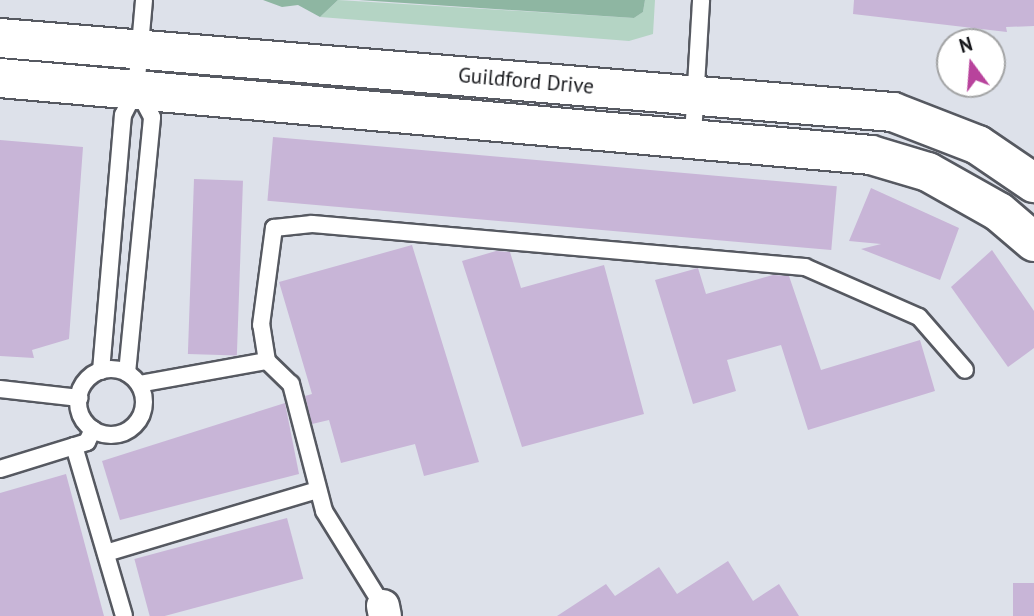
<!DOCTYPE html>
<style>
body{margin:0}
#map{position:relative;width:1034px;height:616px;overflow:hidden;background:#dde1ea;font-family:"PT Sans",sans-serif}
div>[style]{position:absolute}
.green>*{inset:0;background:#b4d4c4}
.forest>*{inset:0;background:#8eb6a2}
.building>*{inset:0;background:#c8b5d7;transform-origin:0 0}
.roads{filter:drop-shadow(2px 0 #565961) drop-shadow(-2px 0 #565961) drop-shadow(0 2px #565961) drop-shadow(0 -2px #565961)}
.service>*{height:16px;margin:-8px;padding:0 8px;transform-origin:8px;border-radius:8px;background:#fff}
.service>.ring{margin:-8px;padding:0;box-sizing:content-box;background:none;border:16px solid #fff;border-radius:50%}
.minor>*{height:32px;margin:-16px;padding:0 16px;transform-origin:16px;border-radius:16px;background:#fff}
.secondary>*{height:38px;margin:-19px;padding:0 19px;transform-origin:19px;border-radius:19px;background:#fff}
span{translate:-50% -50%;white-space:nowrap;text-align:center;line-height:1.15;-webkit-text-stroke:7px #fff;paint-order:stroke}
.street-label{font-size:21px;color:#17181c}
.north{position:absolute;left:936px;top:28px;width:70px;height:70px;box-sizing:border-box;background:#fff;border:2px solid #a2a3a4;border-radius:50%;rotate:344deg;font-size:19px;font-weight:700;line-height:28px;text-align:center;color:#17181c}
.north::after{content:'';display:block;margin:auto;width:24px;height:32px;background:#b8439c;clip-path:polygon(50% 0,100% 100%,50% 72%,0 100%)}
</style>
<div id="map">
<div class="green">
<i style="clip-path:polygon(338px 0,634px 18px,643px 12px,645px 0,655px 0,653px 34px,629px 41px,320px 17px)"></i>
</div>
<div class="forest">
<i style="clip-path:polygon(263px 0,338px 0,320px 17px,298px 5px,282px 7px)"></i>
<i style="clip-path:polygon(359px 0,645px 0,643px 12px,634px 18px)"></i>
</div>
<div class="building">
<i style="clip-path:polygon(854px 0,1034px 0,1034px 26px,1006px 27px,1007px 32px,853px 14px)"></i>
<i style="left:273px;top:137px;width:566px;height:64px;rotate:5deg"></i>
<i style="clip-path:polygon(0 140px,83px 147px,69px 339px,32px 350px,34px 358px,0 356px)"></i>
<i style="left:194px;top:179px;width:49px;height:175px;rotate:2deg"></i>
<i style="clip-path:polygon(871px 188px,959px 228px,940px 280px,861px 249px,881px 244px,849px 241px)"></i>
<i style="clip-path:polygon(412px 245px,479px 462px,424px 476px,415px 444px,341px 463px,329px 420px,312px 424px,305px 396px,312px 394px,279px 282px)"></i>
<i style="clip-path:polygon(992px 250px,1034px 311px,1034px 348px,1008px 367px,951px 287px)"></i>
<i style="clip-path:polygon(496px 251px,510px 252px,521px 288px,604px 265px,644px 414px,522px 447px,462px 261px)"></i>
<i style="clip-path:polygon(698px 268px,706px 294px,773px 275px,789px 276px,821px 370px,920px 340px,935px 391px,808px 430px,781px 345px,727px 360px,736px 391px,693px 404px,655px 280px)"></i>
<i style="clip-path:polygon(285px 403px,299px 474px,120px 520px,102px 461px)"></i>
<i style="clip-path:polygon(66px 474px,104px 616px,0 616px,0 493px)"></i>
<i style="left:287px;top:518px;width:63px;height:158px;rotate:75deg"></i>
<i style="clip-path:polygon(728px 561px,753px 601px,779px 584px,799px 616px,557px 616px,606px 584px,615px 596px,659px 567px,677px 594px)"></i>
<i style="left:1034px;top:583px;width:33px;height:21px;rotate:90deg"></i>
</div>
<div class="roads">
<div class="service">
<i style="left:693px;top:136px;width:136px;rotate:-86.6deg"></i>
<i style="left:267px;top:361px;width:36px;rotate:-99deg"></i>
<i style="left:261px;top:325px;width:98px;rotate:-82.4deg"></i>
<i style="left:274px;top:228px;width:38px;rotate:-6deg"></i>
<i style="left:312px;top:224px;width:495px;rotate:5deg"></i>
<i style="left:805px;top:267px;width:124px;rotate:23.7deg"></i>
<i style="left:919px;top:317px;width:70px;rotate:49deg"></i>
<i class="ring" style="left:78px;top:369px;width:50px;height:50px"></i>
<i style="left:101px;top:371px;width:257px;rotate:-85.1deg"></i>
<i style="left:123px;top:115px;width:28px;rotate:-63deg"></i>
<i style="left:136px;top:90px;width:90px;rotate:-84.9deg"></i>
<i style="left:127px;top:373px;width:257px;rotate:-84.4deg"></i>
<i style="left:152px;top:117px;width:27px;rotate:-118deg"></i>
<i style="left:139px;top:384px;width:130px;rotate:-10.2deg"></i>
<i style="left:267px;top:361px;width:33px;rotate:44deg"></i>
<i style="left:291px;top:384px;width:131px;rotate:75.4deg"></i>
<i style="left:324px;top:511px;width:112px;rotate:58.2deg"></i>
<i style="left:0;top:389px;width:80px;rotate:6.5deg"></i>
<i style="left:74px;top:446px;width:177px;rotate:73.6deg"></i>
<i style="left:0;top:469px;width:91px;rotate:-17.2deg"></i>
<i style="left:87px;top:442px;width:14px;rotate:-65deg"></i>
<i style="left:106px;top:553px;width:221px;rotate:-16.6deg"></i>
</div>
<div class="minor">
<i style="left:383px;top:606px;width:10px;rotate:79deg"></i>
</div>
<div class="secondary">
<i style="left:0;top:38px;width:896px;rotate:4.74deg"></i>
<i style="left:893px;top:112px;width:91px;rotate:21.2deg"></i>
<i style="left:978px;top:145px;width:68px;rotate:34.2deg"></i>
<i style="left:0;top:78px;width:874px;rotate:5.05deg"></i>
<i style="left:871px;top:155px;width:59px;rotate:16.6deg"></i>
<i style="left:928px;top:172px;width:81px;rotate:29.4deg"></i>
<i style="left:999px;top:212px;width:46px;rotate:40.6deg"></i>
</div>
</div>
<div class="street-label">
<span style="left:526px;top:81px;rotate:5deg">Guildford Drive</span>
</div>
<div class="north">N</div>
</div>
